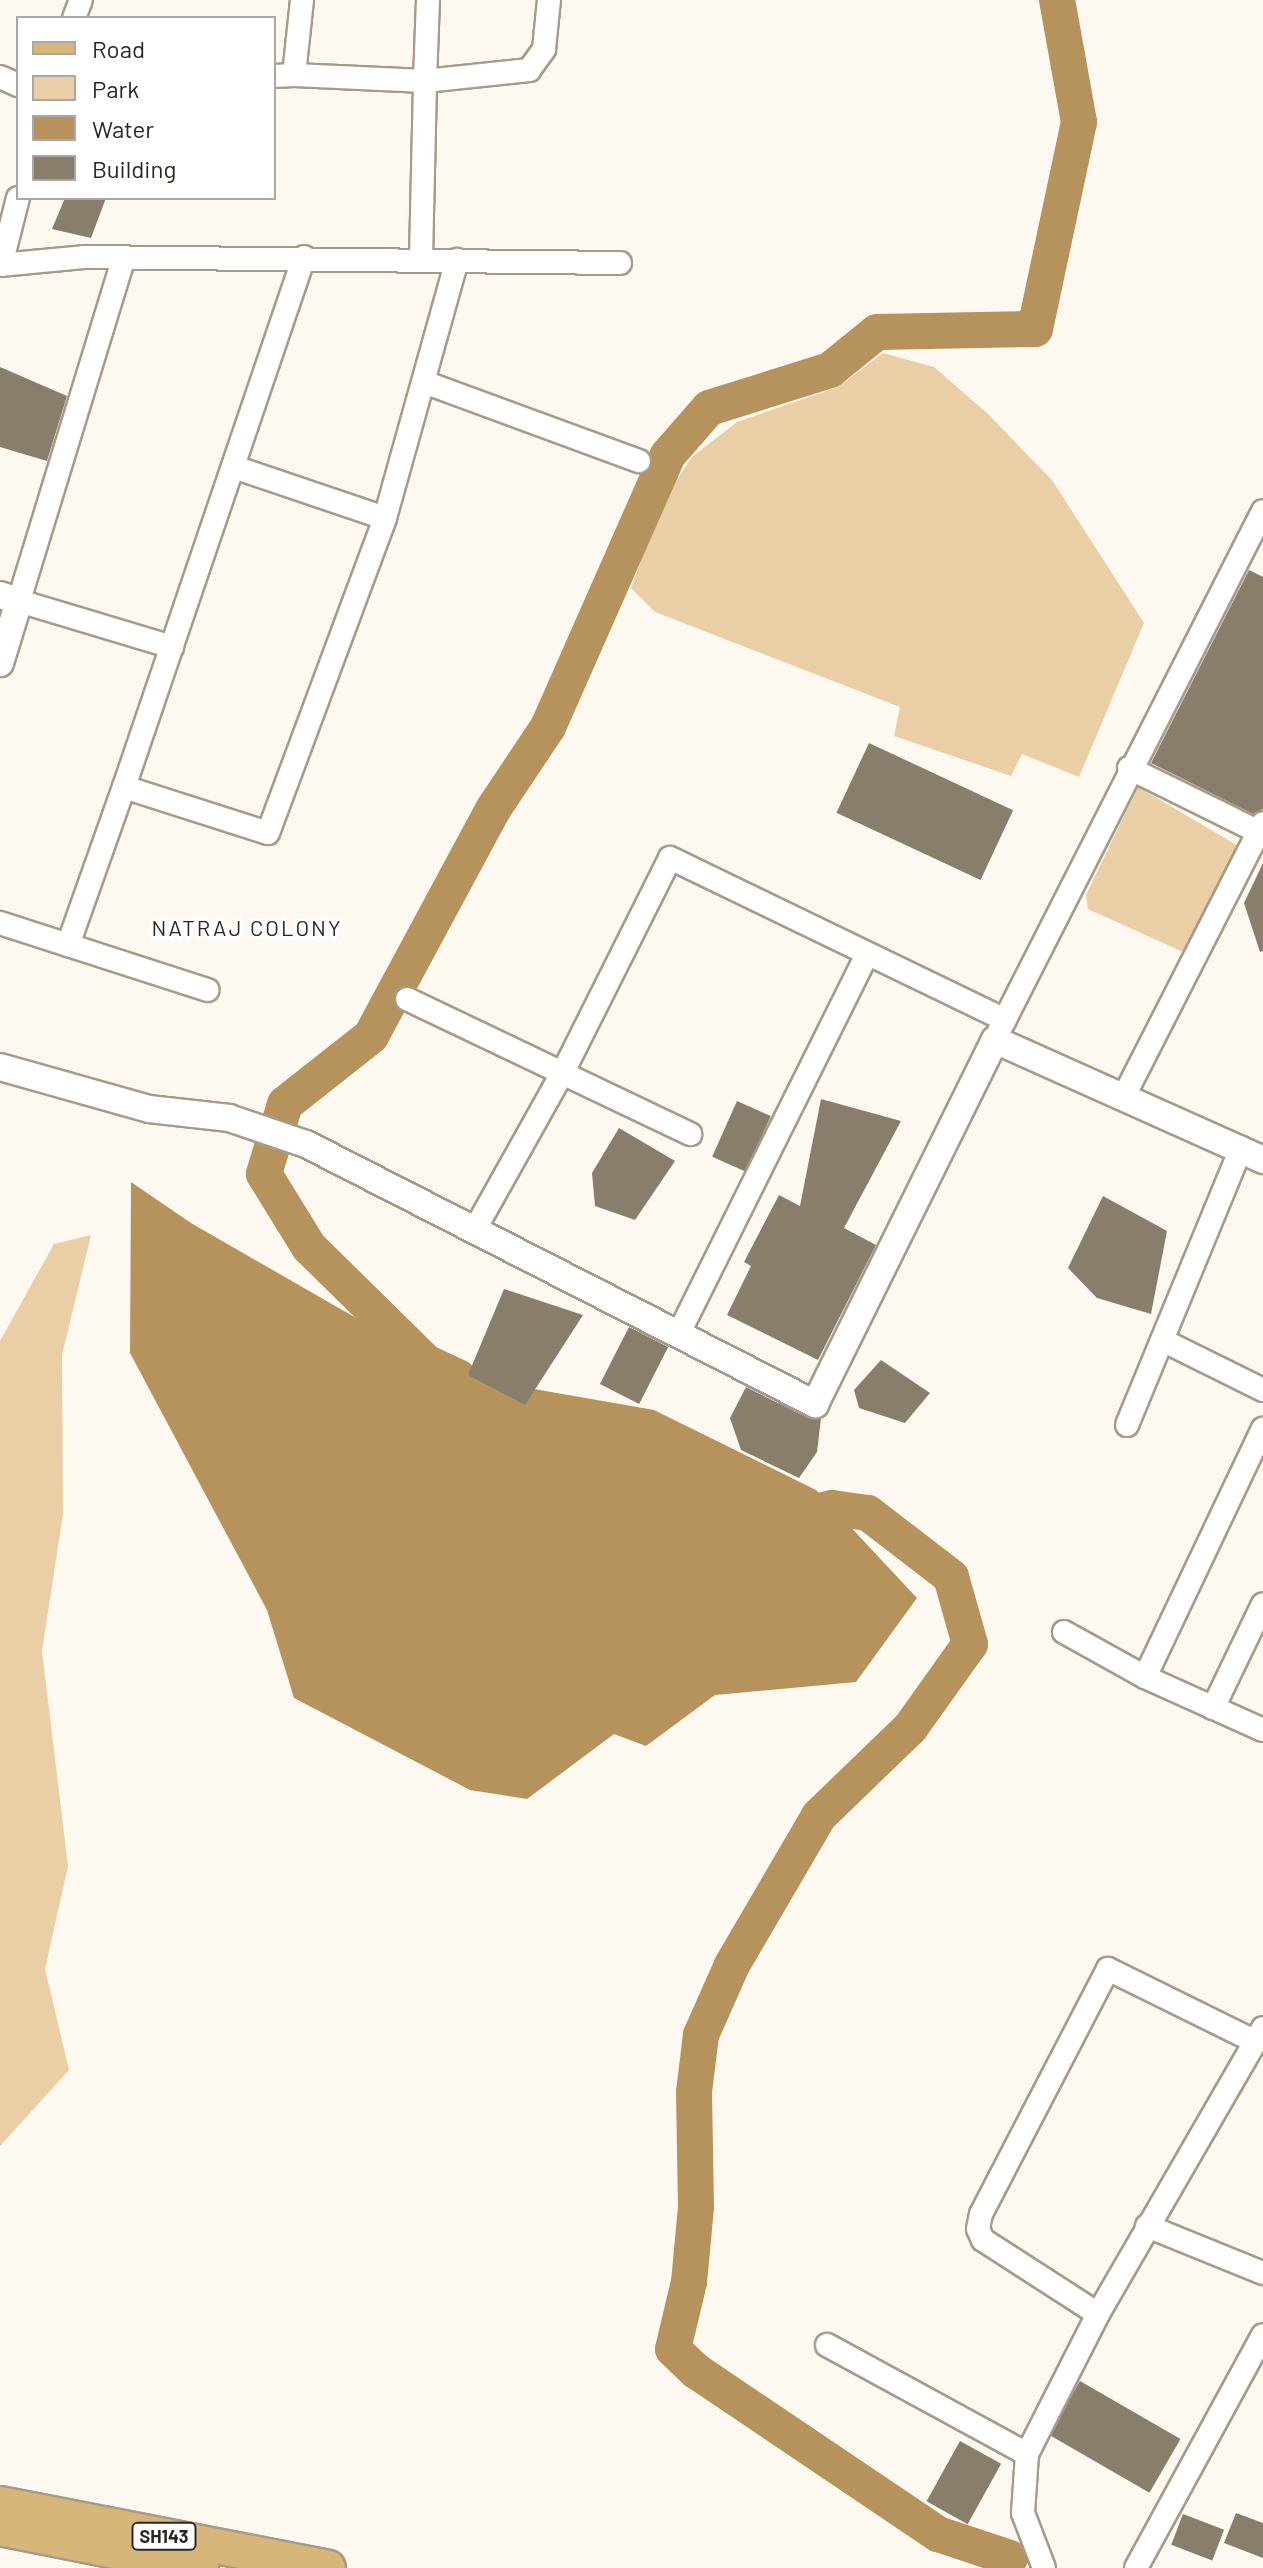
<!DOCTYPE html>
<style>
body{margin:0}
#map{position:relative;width:1263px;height:2568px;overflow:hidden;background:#fdf8f0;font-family:Barlow,sans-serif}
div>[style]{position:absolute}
.green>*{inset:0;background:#eacea6}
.water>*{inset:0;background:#b6935d}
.river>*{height:36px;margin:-18px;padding:0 18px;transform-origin:18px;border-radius:18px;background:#b6935d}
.building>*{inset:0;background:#897d6c;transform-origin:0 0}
.roads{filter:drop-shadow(2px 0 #a79a88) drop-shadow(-2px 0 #a79a88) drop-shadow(0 2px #a79a88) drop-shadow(0 -2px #a79a88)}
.minor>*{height:22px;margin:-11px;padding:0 11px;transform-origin:11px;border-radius:11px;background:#fff}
.tertiary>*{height:26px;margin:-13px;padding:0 13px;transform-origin:13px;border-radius:13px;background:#fff}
.primary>*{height:34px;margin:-17px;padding:0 17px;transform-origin:17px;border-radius:17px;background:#d7b67a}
span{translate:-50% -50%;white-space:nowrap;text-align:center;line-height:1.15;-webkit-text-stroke:7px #fff;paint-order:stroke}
.shield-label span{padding:2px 6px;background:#fff;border:2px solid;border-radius:6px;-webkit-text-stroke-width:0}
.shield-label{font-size:18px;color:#2b261f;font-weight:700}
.neighbourhood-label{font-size:22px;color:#2b261f;letter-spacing:2px}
.legend{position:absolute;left:16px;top:16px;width:260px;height:184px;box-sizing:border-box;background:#fff;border:2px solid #aaa8a5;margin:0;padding:10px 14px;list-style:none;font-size:24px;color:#2b261f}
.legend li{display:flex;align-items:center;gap:16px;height:40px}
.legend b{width:40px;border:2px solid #aaa8a5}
</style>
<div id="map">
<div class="green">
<i style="clip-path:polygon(883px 353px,934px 367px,988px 414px,1052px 480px,1144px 623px,1079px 777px,1022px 754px,1011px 776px,894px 736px,900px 707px,655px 612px,631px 588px,662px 502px,692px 457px,737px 422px,838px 387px)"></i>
<i style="clip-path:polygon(1138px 787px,1240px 847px,1183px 952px,1088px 909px,1086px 895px)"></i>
<i style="clip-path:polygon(91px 1235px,62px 1355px,63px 1514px,42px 1651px,68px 1866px,45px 1969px,69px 2070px,0 2146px,0 1341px,54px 1244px)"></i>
</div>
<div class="water">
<i style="clip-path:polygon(131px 1182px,191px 1223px,424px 1357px,534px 1389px,654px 1410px,816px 1490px,917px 1598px,856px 1682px,715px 1695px,646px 1746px,614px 1734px,527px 1799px,470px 1790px,294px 1698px,267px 1610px,130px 1353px)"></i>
</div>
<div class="river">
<i style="left:458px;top:1377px;width:35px;rotate:-155deg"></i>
<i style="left:426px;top:1362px;width:164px;rotate:-135.5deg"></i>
<i style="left:309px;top:1247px;width:86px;rotate:-121.7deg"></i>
<i style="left:264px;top:1174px;width:73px;rotate:-73.3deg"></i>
<i style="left:285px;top:1104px;width:110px;rotate:-38.3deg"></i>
<i style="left:371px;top:1036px;width:259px;rotate:-61.7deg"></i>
<i style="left:494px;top:808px;width:97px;rotate:-56.3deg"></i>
<i style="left:548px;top:727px;width:297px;rotate:-66.2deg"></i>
<i style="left:668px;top:455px;width:62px;rotate:-48.9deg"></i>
<i style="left:709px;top:408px;width:127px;rotate:-17.4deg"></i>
<i style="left:830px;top:370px;width:60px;rotate:-39deg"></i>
<i style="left:877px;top:332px;width:158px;rotate:-1.1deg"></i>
<i style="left:1035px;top:329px;width:212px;rotate:-78deg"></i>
<i style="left:1079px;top:122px;width:124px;rotate:-100.2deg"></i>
<i style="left:785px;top:1518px;width:48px;rotate:-12deg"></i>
<i style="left:832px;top:1508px;width:36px;rotate:8deg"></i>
<i style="left:868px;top:1513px;width:105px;rotate:37.6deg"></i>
<i style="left:951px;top:1577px;width:70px;rotate:74.2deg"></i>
<i style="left:970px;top:1644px;width:103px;rotate:125.5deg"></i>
<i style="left:910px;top:1728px;width:127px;rotate:136deg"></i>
<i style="left:819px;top:1816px;width:173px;rotate:120.3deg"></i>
<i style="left:732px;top:1965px;width:77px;rotate:113.9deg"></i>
<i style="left:701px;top:2035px;width:57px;rotate:97deg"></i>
<i style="left:694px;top:2092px;width:115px;rotate:89deg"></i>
<i style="left:696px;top:2207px;width:75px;rotate:95.3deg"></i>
<i style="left:689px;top:2282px;width:69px;rotate:103.4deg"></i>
<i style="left:673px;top:2349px;width:32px;rotate:44deg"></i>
<i style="left:696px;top:2371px;width:292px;rotate:34deg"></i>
<i style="left:938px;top:2534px;width:76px;rotate:18.4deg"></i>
</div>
<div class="building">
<i style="clip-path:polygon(65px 198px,106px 198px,91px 238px,52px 229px)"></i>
<i style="clip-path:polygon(0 367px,67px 396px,47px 461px,0 447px)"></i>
<i style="clip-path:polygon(1249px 570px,1263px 577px,1263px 809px,1253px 814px,1151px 763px)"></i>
<i style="left:869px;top:743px;width:159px;height:77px;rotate:25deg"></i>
<i style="clip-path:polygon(1263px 863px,1263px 951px,1260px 952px,1244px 903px)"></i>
<i style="clip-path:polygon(821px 1099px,901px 1121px,844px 1228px,876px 1245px,818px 1360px,727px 1315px,751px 1266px,744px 1262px,779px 1195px,800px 1206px)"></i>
<i style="left:737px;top:1101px;width:37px;height:61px;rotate:24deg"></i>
<i style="clip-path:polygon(619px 1128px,675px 1161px,635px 1220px,595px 1206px,592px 1173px)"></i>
<i style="clip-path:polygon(1103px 1196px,1167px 1231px,1151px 1314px,1097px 1298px,1068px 1268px)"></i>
<i style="clip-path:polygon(504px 1289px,583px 1315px,525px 1405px,468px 1375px)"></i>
<i style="left:629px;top:1327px;width:44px;height:64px;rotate:27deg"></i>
<i style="clip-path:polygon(881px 1360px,930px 1393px,905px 1423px,859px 1408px,854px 1390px)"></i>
<i style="clip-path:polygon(746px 1387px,808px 1418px,821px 1418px,817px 1452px,799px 1478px,741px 1450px,730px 1418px)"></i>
<i style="left:1080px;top:2381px;width:116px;height:62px;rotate:30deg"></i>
<i style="left:960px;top:2441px;width:47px;height:69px;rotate:29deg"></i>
<i style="clip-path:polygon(1236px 2513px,1263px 2523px,1263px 2558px,1224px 2543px)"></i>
<i style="left:1183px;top:2514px;width:44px;height:33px;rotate:21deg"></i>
</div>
<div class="roads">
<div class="minor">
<i style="left:302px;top:0;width:75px;rotate:96.1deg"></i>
<i style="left:294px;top:75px;width:131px;rotate:2.6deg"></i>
<i style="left:425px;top:81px;width:81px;rotate:-87.9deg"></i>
<i style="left:74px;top:18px;width:19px;rotate:-69deg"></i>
<i style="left:274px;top:76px;width:20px;rotate:-3deg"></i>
<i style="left:0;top:77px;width:20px;rotate:24deg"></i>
<i style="left:124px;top:257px;width:360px;rotate:107deg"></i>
<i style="left:19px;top:601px;width:160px;rotate:16.7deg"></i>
<i style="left:304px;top:257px;width:560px;rotate:108.76deg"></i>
<i style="left:124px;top:787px;width:151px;rotate:17.7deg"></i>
<i style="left:268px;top:833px;width:336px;rotate:-69.6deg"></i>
<i style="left:385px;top:518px;width:268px;rotate:-74.4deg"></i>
<i style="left:421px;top:259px;width:178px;rotate:-88.7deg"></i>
<i style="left:425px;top:81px;width:105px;rotate:-6deg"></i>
<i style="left:529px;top:70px;width:26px;rotate:-54deg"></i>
<i style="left:544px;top:49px;width:49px;rotate:-84.2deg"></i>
<i style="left:0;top:265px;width:84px;rotate:-5.4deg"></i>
<i style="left:84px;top:257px;width:536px;rotate:0.64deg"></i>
<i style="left:1px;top:265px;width:69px;rotate:-75.8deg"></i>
<i style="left:424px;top:382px;width:229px;rotate:20.2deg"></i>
<i style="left:234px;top:467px;width:159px;rotate:18.7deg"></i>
<i style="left:1129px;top:768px;width:149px;rotate:26.2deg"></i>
<i style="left:0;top:923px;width:218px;rotate:17.9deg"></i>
<i style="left:68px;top:945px;width:168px;rotate:-70.5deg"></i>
<i style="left:407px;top:999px;width:314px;rotate:25.5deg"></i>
<i style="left:999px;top:1031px;width:583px;rotate:-63.08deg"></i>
<i style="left:1124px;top:1096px;width:306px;rotate:-63deg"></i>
<i style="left:474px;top:1231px;width:182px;rotate:-60.8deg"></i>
<i style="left:563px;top:1072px;width:239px;rotate:-63.4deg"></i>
<i style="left:670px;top:858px;width:372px;rotate:25.8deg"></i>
<i style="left:680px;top:1331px;width:421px;rotate:-63.6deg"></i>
<i style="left:1162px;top:1340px;width:113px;rotate:26.3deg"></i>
<i style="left:1127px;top:1425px;width:300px;rotate:-67.6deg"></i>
<i style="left:1064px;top:1632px;width:93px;rotate:29.1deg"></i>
<i style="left:1145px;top:1677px;width:129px;rotate:24.2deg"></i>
<i style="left:1145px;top:1677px;width:275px;rotate:-64.6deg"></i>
<i style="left:1213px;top:1708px;width:115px;rotate:-64.3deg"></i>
<i style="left:1147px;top:2226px;width:125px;rotate:22.1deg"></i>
<i style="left:1098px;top:2314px;width:137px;rotate:-147.2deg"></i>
<i style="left:983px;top:2240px;width:12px;rotate:-114deg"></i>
<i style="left:978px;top:2229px;width:15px;rotate:-79deg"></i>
<i style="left:981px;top:2214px;width:276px;rotate:-62.6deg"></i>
<i style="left:1108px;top:1969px;width:165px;rotate:26.3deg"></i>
<i style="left:827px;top:2345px;width:228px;rotate:28.6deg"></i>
<i style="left:1044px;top:2568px;width:59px;rotate:-110.9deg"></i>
<i style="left:1023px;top:2513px;width:59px;rotate:-86.1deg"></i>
<i style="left:1027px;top:2454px;width:157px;rotate:-63.1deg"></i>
<i style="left:1098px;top:2314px;width:330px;rotate:-60deg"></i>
<i style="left:1136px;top:2568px;width:265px;rotate:-61.4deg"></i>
</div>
<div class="tertiary">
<i style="left:0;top:595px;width:20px;rotate:18deg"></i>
<i style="left:19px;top:601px;width:65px;rotate:107deg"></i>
<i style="left:0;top:1067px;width:155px;rotate:15.7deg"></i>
<i style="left:149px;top:1109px;width:81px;rotate:6.4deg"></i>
<i style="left:229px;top:1118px;width:81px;rotate:18.7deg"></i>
<i style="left:306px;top:1144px;width:572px;rotate:27.06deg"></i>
<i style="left:815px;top:1404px;width:406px;rotate:-63.7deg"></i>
<i style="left:995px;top:1040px;width:294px;rotate:24.1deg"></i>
</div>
<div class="primary">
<i style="left:0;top:2504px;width:334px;rotate:11deg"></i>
<i style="left:0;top:2528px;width:205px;rotate:11.3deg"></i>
</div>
</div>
<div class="shield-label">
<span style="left:164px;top:2536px">SH143</span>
</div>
<div class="neighbourhood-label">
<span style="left:247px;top:928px">NATRAJ COLONY</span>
</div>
<ul class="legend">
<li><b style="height:10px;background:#d7b67a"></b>Road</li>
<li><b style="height:22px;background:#eacea6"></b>Park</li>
<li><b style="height:22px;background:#b6935d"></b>Water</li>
<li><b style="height:22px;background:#897d6c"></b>Building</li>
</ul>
</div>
